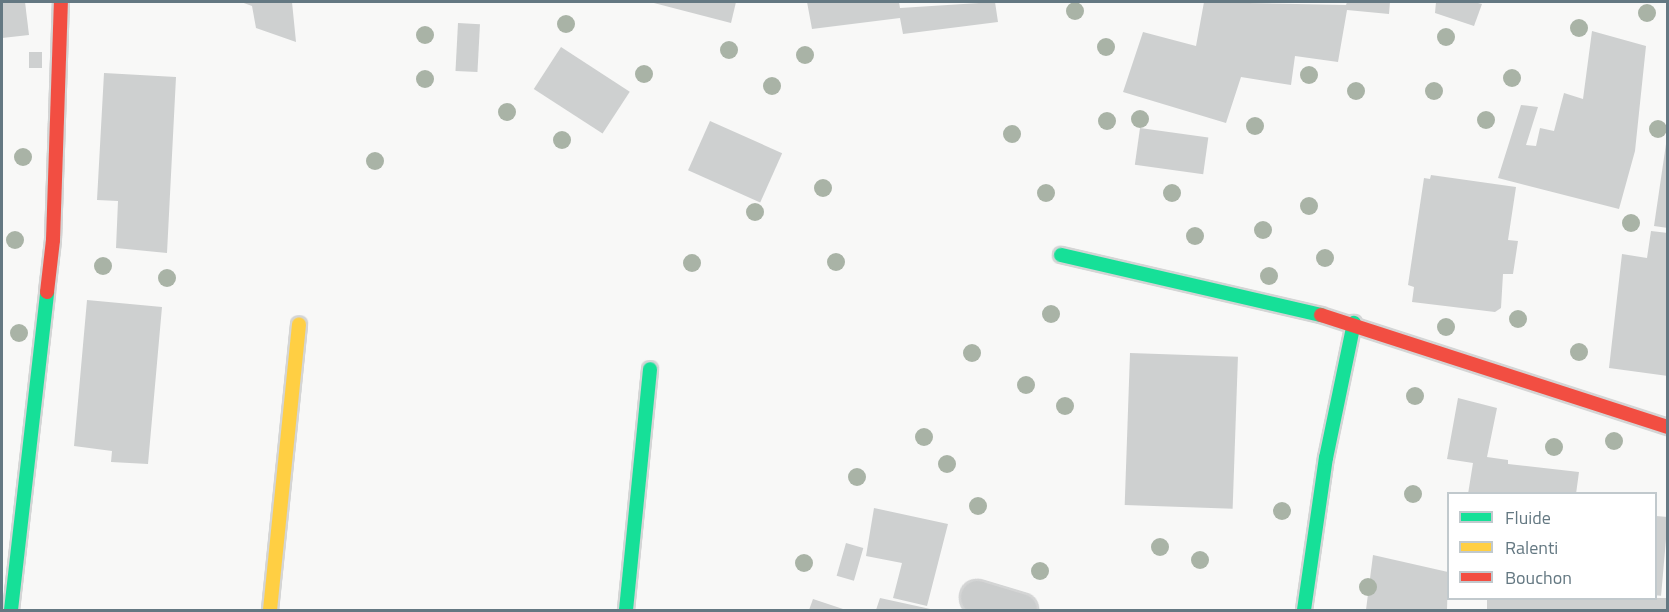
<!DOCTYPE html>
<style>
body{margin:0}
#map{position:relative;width:1669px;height:612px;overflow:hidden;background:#f8f8f7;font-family:"Titillium Web",sans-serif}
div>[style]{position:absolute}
.building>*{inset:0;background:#ced0d0;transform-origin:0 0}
.roads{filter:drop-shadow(2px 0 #d4d5d5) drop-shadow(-2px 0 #d4d5d5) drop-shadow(0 2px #d4d5d5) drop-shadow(0 -2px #d4d5d5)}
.street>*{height:33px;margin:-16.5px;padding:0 16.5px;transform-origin:16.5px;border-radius:16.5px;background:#cbcdcd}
.fast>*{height:14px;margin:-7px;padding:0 7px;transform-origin:7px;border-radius:7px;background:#16e098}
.slow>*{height:14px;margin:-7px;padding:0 7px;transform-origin:7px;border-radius:7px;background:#ffcf43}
.jam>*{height:14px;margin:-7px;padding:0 7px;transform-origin:7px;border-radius:7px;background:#f24e42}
.trees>*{width:18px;height:18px;margin:-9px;border-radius:50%;background:#a9b3a6}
span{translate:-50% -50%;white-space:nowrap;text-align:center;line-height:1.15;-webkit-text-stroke:6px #fff;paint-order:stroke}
.frame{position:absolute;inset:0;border:3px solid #647882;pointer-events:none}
.legend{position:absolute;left:1447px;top:492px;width:210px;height:108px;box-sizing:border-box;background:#fff;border:2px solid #c1c9cd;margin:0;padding:8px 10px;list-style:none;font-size:18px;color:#647882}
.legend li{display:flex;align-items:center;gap:12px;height:30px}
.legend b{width:30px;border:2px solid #c1c9cd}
</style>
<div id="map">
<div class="building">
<i style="clip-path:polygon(2px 2px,25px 2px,29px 35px,2px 38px)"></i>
<i style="clip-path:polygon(241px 2px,292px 2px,296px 42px,256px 28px,252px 6px)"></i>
<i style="clip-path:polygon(650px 2px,736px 2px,731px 23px)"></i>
<i style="clip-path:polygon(807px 2px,899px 2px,900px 8px,995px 2px,998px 22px,903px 34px,900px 18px,812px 29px)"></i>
<i style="clip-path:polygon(1204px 2px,1346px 5px,1347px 2px,1390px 2px,1389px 14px,1347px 10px,1338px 62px,1295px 56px,1291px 85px,1241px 77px,1226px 123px,1123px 92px,1143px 32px,1196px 46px)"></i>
<i style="clip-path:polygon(1436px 2px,1474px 2px,1482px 4px,1474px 26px,1435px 13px)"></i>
<i style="left:458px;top:23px;width:22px;height:48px;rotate:3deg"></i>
<i style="clip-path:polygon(1592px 31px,1646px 46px,1635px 151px,1619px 209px,1498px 178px,1521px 105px,1538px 107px,1526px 145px,1536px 146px,1540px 128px,1554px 131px,1564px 93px,1583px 99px)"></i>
<i style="left:561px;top:47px;width:82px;height:50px;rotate:33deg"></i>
<i style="left:42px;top:52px;width:16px;height:13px;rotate:90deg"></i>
<i style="clip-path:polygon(104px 73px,176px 77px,167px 253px,116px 248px,118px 201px,97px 200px)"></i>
<i style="left:710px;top:121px;width:79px;height:54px;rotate:24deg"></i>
<i style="left:1140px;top:128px;width:69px;height:37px;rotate:8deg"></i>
<i style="clip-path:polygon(1666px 144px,1668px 144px,1668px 228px,1654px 226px)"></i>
<i style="clip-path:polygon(1431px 175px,1516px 187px,1508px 240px,1518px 241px,1513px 274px,1503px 274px,1501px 308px,1495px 312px,1412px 302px,1414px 287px,1408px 285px,1424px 178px,1430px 179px)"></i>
<i style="clip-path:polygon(1651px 231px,1668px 233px,1668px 376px,1609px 368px,1622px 254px,1647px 258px)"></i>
<i style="clip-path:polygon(87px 300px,162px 307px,148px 464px,111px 462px,112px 451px,74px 446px)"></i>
<i style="left:1130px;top:353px;width:108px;height:152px;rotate:2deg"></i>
<i style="clip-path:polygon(1458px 398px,1497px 408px,1487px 457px,1508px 460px,1508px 464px,1579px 472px,1576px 494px,1468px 494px,1473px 463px,1447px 459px)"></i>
<i style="clip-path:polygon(874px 508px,948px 524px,927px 606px,893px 598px,902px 563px,866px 556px)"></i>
<i style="left:1656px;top:516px;width:12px;height:79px;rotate:5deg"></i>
<i style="left:846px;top:543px;width:18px;height:34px;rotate:16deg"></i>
<i style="clip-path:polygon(1373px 555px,1448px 572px,1447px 610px,1366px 610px)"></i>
<i style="clip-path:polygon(880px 598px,935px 610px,876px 610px)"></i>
<i style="left:1487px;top:598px;width:181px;height:12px"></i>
<i style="clip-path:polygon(813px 599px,846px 610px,809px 610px)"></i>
</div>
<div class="roads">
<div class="street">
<i style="left:977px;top:597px;width:45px;rotate:16.8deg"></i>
</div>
<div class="fast">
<i style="left:1061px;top:255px;width:267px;rotate:13deg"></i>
<i style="left:11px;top:610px;width:320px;rotate:-83.5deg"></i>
<i style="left:626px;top:610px;width:242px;rotate:-84.3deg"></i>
<i style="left:1304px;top:610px;width:154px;rotate:-81.8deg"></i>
<i style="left:1326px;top:458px;width:138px;rotate:-78.3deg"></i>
</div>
<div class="slow">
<i style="left:270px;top:610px;width:287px;rotate:-84.2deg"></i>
</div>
<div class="jam">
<i style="left:47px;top:292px;width:52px;rotate:-83.4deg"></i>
<i style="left:53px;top:240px;width:238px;rotate:-88.1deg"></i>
<i style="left:1321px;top:315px;width:365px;rotate:17.9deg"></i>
</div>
</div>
<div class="trees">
<i style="left:1075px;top:11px"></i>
<i style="left:1647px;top:13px"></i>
<i style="left:566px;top:24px"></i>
<i style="left:1579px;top:28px"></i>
<i style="left:425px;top:35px"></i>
<i style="left:1446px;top:37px"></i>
<i style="left:1106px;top:47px"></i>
<i style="left:729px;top:50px"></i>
<i style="left:805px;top:55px"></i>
<i style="left:644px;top:74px"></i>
<i style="left:1309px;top:75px"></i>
<i style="left:1512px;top:78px"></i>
<i style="left:425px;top:79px"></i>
<i style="left:772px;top:86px"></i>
<i style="left:1356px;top:91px"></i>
<i style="left:1434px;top:91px"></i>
<i style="left:507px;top:112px"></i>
<i style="left:1140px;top:119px"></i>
<i style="left:1486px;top:120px"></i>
<i style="left:1107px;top:121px"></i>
<i style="left:1255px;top:126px"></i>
<i style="left:1658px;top:129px"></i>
<i style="left:1012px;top:134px"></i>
<i style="left:562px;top:140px"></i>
<i style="left:23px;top:157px"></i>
<i style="left:375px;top:161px"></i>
<i style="left:823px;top:188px"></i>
<i style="left:1046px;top:193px"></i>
<i style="left:1172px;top:193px"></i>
<i style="left:1309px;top:206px"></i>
<i style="left:755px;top:212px"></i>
<i style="left:1631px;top:223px"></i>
<i style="left:1263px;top:230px"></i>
<i style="left:1195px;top:236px"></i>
<i style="left:15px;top:240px"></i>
<i style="left:1325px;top:258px"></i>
<i style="left:836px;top:262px"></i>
<i style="left:692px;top:263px"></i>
<i style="left:103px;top:266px"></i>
<i style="left:1269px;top:276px"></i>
<i style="left:167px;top:278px"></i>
<i style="left:1051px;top:314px"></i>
<i style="left:1518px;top:319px"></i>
<i style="left:1446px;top:327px"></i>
<i style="left:19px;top:333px"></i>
<i style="left:1579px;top:352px"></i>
<i style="left:972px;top:353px"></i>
<i style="left:1026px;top:385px"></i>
<i style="left:1415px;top:396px"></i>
<i style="left:1065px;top:406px"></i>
<i style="left:924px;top:437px"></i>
<i style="left:1614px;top:441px"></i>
<i style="left:1554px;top:447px"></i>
<i style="left:947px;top:464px"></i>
<i style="left:857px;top:477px"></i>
<i style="left:1413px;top:494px"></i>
<i style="left:978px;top:506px"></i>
<i style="left:1282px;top:511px"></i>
<i style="left:1160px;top:547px"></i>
<i style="left:1200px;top:560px"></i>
<i style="left:804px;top:563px"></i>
<i style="left:1040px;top:571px"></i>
<i style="left:1368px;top:587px"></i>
</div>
<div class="frame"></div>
<ul class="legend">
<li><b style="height:8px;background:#16e098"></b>Fluide</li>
<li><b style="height:8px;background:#ffcf43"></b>Ralenti</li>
<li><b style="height:8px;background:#f24e42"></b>Bouchon</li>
</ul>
</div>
